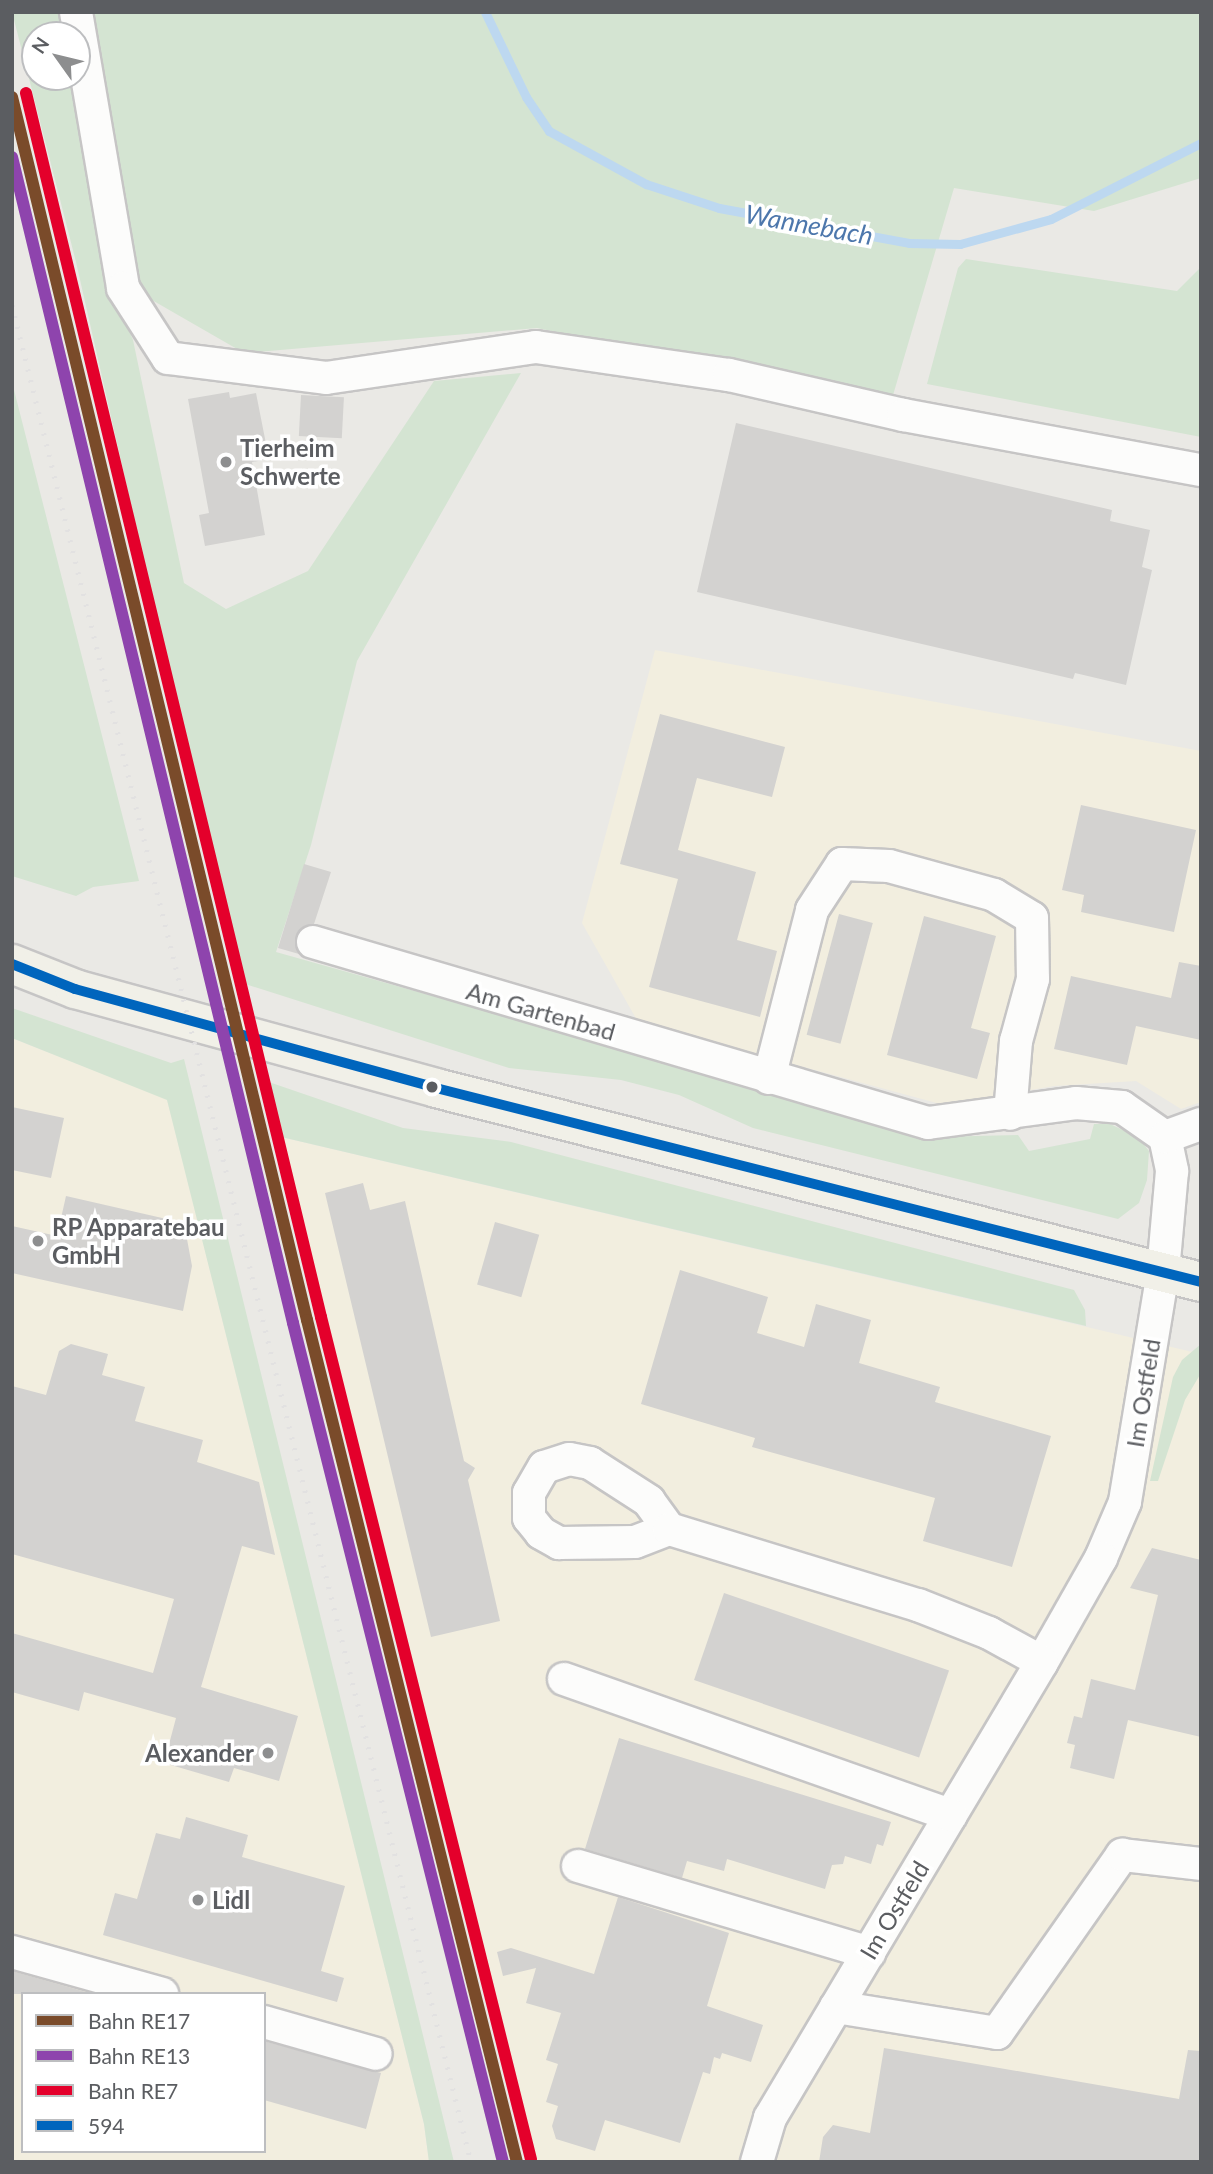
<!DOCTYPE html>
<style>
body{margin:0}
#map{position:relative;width:1213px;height:2174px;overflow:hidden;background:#eae9e5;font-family:Lato,sans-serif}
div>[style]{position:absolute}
.commercial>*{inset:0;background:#f2eedf}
.green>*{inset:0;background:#d4e4d2}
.stream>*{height:9px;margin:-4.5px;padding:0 4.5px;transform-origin:4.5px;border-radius:4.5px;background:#bdd8f0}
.building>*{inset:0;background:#d3d2d0;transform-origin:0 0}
.roads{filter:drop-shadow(2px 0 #c6c5c5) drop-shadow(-2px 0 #c6c5c5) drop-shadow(0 2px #c6c5c5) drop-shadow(0 -2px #c6c5c5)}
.minor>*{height:32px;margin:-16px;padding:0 16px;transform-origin:16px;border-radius:16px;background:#fcfcfb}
.major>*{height:38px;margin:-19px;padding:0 19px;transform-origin:19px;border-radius:19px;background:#f1f0e8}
.rail>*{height:5px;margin-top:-2.5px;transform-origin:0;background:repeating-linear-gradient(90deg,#e2e1e1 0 2px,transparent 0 11px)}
.bus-1>*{height:10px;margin:-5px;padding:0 5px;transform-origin:5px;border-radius:5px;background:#0065bd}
.rail-1>*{height:12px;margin:-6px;padding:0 6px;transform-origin:6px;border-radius:6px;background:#7a4b2a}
.rail-2>*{height:12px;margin:-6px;padding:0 6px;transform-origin:6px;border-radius:6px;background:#8e44ad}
.rail-3>*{height:12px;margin:-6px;padding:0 6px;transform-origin:6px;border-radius:6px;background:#e4002b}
.dots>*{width:19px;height:19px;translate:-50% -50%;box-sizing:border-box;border:4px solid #fff;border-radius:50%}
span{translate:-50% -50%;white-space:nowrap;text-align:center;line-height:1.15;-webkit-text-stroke:7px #fff;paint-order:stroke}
.poi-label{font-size:24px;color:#5b5d61;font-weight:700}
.left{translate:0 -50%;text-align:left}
.right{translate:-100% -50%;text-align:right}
.street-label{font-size:24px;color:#5b5d61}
.water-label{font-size:26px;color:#4d77ac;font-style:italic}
.frame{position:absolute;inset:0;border:14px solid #5b5d61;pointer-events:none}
.legend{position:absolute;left:21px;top:1992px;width:245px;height:161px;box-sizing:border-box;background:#fff;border:2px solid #bdbec0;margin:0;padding:9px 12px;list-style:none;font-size:21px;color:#5b5d61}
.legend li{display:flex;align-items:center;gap:14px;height:35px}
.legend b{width:35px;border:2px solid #bdbec0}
.north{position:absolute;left:21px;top:21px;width:70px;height:70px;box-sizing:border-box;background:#fff;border:2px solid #bdbec0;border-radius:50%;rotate:304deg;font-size:19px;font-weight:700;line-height:28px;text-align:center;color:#5b5d61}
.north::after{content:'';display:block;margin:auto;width:24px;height:32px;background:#8d8e8f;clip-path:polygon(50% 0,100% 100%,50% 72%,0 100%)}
</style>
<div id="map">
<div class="commercial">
<i style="clip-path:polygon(655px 650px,1201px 751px,1201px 1102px,1181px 1109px,1136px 1081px,1054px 1086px,944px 1105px,638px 1022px,582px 923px)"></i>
<i style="clip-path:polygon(evenodd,12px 1038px,167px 1099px,424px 2124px,429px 2162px,12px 2162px,12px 1038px,23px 1994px,264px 1994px,264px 2151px,23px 2151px,23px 1994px)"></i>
<i style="clip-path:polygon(277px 1136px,1201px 1354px,1201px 2162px,531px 2162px)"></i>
</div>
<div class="green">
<i style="clip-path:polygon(evenodd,12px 12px,1201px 12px,1201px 178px,1094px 211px,954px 188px,891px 402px,537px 328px,244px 353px,105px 273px,133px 340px,184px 583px,226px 609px,308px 571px,434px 381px,521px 373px,357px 661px,311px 845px,276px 952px,934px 1137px,1018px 1135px,1029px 1151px,1090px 1139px,1094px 1124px,1110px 1124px,1138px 1137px,1149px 1151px,1147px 1180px,1139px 1203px,1118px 1219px,753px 1128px,679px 1095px,621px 1080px,509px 1068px,239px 982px,76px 262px,12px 12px,35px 35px,77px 35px,77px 77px,35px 77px,35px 35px)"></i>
<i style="clip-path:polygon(966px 259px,1177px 291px,1201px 267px,1201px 437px,927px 384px,958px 268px)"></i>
<i style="clip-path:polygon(12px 382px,139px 881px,93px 887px,76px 896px,12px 876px)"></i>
<i style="clip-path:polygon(12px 1008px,171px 1063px,184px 1059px,454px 2162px,429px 2162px,424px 2124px,167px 1100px,12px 1038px)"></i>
<i style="clip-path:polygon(263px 1080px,403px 1128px,511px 1142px,1074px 1290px,1085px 1310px,1086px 1326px,277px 1136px)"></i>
<i style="clip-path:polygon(1201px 1344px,1201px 1373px,1185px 1400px,1158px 1481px,1150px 1481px,1173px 1377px,1182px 1360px)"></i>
</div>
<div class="stream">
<i style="left:485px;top:12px;width:94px;rotate:64.2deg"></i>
<i style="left:526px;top:97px;width:41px;rotate:55.9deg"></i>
<i style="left:549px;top:131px;width:111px;rotate:28.7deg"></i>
<i style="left:646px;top:184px;width:77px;rotate:18.2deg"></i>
<i style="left:719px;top:208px;width:193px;rotate:10.4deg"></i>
<i style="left:909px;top:243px;width:51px;rotate:1.1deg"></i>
<i style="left:960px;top:244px;width:94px;rotate:-15.4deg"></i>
<i style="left:1051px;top:219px;width:168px;rotate:-26.9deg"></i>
</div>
<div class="building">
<i style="clip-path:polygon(229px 392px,230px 398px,256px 393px,269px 459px,252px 462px,265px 535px,205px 546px,199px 515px,209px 513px,188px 399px)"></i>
<i style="left:301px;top:395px;width:43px;height:41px;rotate:3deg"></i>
<i style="clip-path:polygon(736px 423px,1112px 510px,1110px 521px,1150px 530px,1142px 567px,1152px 570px,1126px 685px,1075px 673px,1073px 679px,697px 592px)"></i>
<i style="clip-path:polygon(660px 714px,785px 747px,772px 797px,697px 778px,678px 850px,756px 872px,737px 940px,777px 951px,760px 1017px,649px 987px,678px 879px,620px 864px)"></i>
<i style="clip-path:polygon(1081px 805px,1196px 830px,1174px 932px,1081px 912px,1084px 895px,1062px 890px)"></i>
<i style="clip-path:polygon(304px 864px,331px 872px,314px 924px,301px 928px,296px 936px,299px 954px,278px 948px)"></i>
<i style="left:839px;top:914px;width:35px;height:125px;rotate:15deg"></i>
<i style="clip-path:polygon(924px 916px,996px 936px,971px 1028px,990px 1033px,977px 1079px,887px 1055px)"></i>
<i style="clip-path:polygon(1179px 962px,1201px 966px,1201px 1040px,1136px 1026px,1127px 1065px,1054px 1049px,1071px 976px,1171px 998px)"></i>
<i style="clip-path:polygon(12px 1107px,64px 1118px,51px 1178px,12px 1170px)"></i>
<i style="clip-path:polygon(363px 1183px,370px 1210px,405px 1201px,464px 1461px,475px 1468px,468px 1480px,500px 1621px,431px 1637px,325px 1193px)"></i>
<i style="clip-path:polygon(66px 1196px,184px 1223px,192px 1266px,183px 1311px,12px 1273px,12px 1226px,57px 1236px)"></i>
<i style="left:495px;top:1222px;width:46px;height:65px;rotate:16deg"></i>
<i style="clip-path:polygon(680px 1270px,768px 1297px,757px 1333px,804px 1347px,816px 1304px,871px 1320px,859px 1363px,940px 1387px,935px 1402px,1051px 1436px,1012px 1567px,923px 1541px,935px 1498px,752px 1447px,755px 1438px,641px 1404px)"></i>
<i style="clip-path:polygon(71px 1344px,108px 1354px,102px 1375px,145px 1387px,135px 1421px,203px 1440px,197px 1462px,259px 1482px,275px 1555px,242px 1546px,201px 1687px,298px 1716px,279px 1781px,234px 1768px,229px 1782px,164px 1763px,176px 1718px,84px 1692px,79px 1711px,12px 1692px,12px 1633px,153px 1673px,174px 1599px,12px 1554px,12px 1386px,46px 1395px,59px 1351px)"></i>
<i style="clip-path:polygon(1152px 1548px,1201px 1560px,1201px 1737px,1128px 1720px,1114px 1779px,1070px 1768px,1075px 1745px,1067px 1743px,1074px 1716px,1082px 1718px,1091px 1679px,1135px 1690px,1158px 1595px,1130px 1588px)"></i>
<i style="left:724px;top:1593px;width:238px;height:92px;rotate:19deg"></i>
<i style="clip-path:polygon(619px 1738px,891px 1822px,883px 1846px,877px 1844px,871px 1864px,845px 1856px,843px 1864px,832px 1865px,825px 1889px,727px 1859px,724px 1871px,687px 1861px,682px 1878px,585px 1849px)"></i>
<i style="clip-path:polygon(186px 1817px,248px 1835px,242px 1857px,345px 1886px,321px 1971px,344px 1978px,337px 2002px,103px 1935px,115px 1893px,137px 1899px,156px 1833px,180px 1839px)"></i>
<i style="clip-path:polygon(618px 1897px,729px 1933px,707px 2006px,763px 2025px,751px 2062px,722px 2053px,720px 2059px,714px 2057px,710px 2074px,703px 2072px,680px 2143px,605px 2120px,595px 2151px,556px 2139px,552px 2126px,558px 2106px,546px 2102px,558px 2064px,546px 2060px,561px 2013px,526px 2003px,536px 1968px,503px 1976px,497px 1952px,511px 1948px,594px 1974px)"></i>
<i style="clip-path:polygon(12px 1971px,93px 1994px,12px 1994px)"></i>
<i style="clip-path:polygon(264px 2041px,381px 2073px,366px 2129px,264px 2100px)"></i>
<i style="clip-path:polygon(884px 2048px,1179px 2099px,1188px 2050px,1201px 2051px,1201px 2162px,819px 2162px,823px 2137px,833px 2125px,870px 2133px)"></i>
</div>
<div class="roads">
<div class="minor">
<i style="left:76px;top:12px;width:280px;rotate:80.3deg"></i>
<i style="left:123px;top:288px;width:83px;rotate:57.3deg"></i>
<i style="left:168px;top:358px;width:159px;rotate:7.2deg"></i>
<i style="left:326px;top:378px;width:212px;rotate:-8.4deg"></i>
<i style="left:536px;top:347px;width:195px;rotate:8.3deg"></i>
<i style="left:729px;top:375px;width:179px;rotate:12.9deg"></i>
<i style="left:903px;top:415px;width:303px;rotate:10.5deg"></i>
<i style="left:313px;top:942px;width:641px;rotate:16.4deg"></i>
<i style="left:928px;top:1123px;width:149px;rotate:-7.7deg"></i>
<i style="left:1076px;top:1103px;width:46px;rotate:5deg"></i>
<i style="left:1122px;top:1107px;width:52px;rotate:34.9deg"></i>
<i style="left:1165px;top:1137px;width:35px;rotate:78deg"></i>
<i style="left:1172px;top:1171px;width:101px;rotate:95.1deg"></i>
<i style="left:1163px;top:1272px;width:233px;rotate:99.4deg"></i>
<i style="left:1125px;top:1502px;width:61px;rotate:113.2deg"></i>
<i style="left:1101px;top:1558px;width:120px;rotate:119.6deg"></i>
<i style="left:769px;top:1078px;width:173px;rotate:-75.6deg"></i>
<i style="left:812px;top:910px;width:55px;rotate:-56.9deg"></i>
<i style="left:842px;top:864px;width:47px;rotate:2.4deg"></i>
<i style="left:889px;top:866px;width:109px;rotate:15.4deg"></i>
<i style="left:994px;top:895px;width:44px;rotate:31.2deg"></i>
<i style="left:1032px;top:918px;width:61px;rotate:89.1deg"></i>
<i style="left:1033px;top:979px;width:64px;rotate:105.3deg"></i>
<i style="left:1016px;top:1041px;width:73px;rotate:94.7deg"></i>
<i style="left:1165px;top:1137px;width:38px;rotate:-20deg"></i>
<i style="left:669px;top:1529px;width:34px;rotate:-126deg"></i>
<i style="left:649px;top:1501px;width:70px;rotate:-147.2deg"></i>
<i style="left:590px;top:1463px;width:21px;rotate:-169deg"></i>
<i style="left:569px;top:1459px;width:26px;rotate:162deg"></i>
<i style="left:544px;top:1467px;width:30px;rotate:120deg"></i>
<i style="left:529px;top:1493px;width:25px;rotate:90deg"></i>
<i style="left:529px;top:1518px;width:19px;rotate:51deg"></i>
<i style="left:541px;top:1533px;width:21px;rotate:29deg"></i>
<i style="left:559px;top:1543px;width:76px;rotate:-0.8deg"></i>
<i style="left:635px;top:1542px;width:36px;rotate:-21deg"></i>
<i style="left:669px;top:1529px;width:260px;rotate:17deg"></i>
<i style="left:918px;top:1605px;width:76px;rotate:21.5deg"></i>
<i style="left:989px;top:1633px;width:60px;rotate:28.7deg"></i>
<i style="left:1042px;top:1662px;width:531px;rotate:120.82deg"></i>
<i style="left:770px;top:2118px;width:46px;rotate:106.5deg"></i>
<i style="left:564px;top:1679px;width:410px;rotate:19.4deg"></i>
<i style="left:578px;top:1866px;width:304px;rotate:16.6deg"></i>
<i style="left:12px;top:1952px;width:156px;rotate:15.6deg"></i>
<i style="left:836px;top:2007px;width:163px;rotate:9.2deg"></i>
<i style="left:997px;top:2033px;width:218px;rotate:-54.9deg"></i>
<i style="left:1122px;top:1855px;width:80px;rotate:6.5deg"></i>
<i style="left:264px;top:2022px;width:116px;rotate:15.9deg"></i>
</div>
<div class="major">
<i style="left:12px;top:964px;width:68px;rotate:21.6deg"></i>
<i style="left:75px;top:989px;width:374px;rotate:15.3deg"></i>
<i style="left:436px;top:1088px;width:789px;rotate:14.23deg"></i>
</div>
</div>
<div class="rail">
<i style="left:12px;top:305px;width:1913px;rotate:76.12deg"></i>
</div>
<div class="bus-1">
<i style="left:12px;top:964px;width:68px;rotate:21.6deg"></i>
<i style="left:75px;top:989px;width:374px;rotate:15.3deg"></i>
<i style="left:436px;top:1088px;width:789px;rotate:14.23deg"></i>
</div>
<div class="rail-1">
<i style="left:12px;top:97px;width:1258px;rotate:76.44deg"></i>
<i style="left:307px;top:1320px;width:868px;rotate:76deg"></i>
</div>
<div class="rail-2">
<i style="left:12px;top:157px;width:1199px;rotate:76.45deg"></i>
<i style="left:293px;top:1323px;width:865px;rotate:75.95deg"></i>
</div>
<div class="rail-3">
<i style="left:26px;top:93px;width:1259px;rotate:76.45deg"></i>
<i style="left:321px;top:1317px;width:868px;rotate:76deg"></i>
</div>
<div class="dots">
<i style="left:226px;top:462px;background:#8d8e8f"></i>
<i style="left:432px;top:1087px;background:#5b5d61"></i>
<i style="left:38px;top:1241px;background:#8d8e8f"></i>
<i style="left:268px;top:1753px;background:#8d8e8f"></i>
<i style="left:198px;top:1900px;background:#8d8e8f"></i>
</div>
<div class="poi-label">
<span class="left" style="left:240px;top:462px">Tierheim<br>Schwerte</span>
<span class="left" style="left:52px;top:1241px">RP Apparatebau<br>GmbH</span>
<span class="right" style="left:254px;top:1753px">Alexander</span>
<span class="left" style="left:212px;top:1900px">Lidl</span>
</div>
<div class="street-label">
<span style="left:541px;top:1011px;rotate:16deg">Am Gartenbad</span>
<span style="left:1143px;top:1393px;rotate:-81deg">Im Ostfeld</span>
<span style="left:894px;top:1910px;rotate:-59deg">Im Ostfeld</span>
</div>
<div class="water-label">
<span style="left:809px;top:225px;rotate:10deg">Wannebach</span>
</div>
<div class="frame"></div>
<ul class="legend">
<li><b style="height:9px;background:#7a4b2a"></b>Bahn RE17</li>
<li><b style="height:9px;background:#8e44ad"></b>Bahn RE13</li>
<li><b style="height:9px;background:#e4002b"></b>Bahn RE7</li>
<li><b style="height:9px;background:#0065bd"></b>594</li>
</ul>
<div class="north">N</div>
</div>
